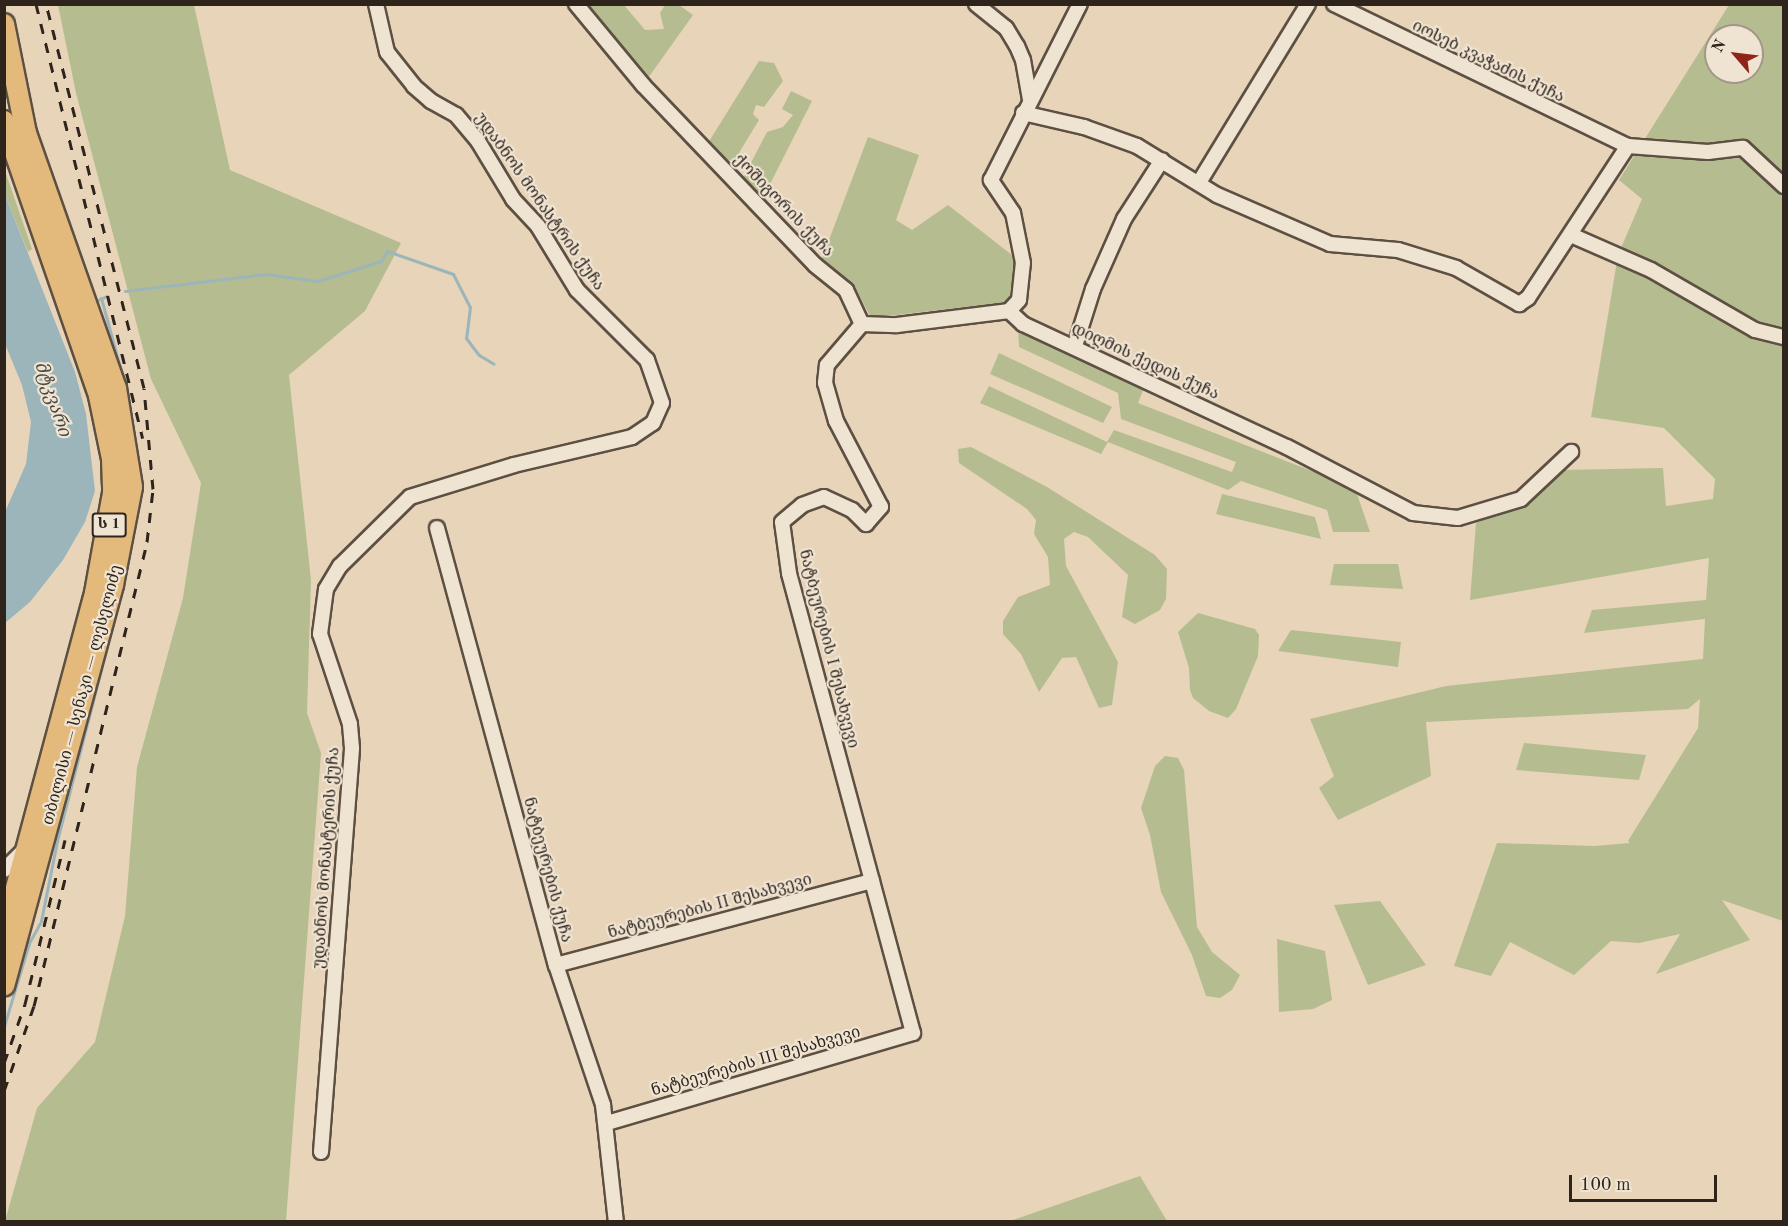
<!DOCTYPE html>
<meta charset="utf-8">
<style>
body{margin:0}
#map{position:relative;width:1788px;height:1226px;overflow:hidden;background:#e7d4b9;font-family:"Old Standard TT","Noto Serif Georgian",serif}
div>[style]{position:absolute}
.green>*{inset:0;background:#b5bd90}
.water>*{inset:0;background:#9cb5bb}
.stream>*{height:3px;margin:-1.5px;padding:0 1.5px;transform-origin:1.5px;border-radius:1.5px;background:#9cb5bb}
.roads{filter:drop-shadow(2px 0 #5d5043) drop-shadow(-2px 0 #5d5043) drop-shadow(0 2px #5d5043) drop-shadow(0 -2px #5d5043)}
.minor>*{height:14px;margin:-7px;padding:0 7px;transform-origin:7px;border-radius:7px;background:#efe3d2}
.highway>*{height:20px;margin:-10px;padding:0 10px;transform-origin:10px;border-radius:10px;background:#e4ba7c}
.rail>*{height:3px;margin-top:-1.5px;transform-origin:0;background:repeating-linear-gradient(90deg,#2f241c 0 10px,transparent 0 20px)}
span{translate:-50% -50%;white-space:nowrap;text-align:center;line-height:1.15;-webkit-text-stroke:4.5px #efe3d2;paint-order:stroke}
.shield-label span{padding:2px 4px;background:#efe3d2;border:2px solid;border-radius:4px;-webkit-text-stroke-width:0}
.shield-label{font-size:15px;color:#2f241c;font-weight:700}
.street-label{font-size:16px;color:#2f241c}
.water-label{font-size:18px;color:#4a4844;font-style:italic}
.frame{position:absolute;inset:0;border:6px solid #2f241c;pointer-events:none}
.north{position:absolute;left:1704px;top:24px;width:60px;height:60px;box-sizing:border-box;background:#efe3d2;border:2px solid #a29789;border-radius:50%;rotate:298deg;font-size:16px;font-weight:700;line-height:24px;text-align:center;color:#2f241c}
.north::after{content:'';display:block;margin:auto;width:21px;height:27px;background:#8f2418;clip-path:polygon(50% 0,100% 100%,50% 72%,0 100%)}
.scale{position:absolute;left:1569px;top:1175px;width:148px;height:27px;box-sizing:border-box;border:3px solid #2f241c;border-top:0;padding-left:8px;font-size:18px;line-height:21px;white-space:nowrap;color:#2f241c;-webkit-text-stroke:4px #efe3d2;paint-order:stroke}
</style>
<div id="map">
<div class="green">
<i style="clip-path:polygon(58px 5px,194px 5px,230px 170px,401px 243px,365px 311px,289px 375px,311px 580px,307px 713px,321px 753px,286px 1221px,5px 1221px,37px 1108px,95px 1042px,125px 916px,137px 767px,183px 598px,201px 483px,151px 379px,76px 93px)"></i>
<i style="clip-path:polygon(583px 5px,624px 5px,645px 30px,664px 29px,660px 13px,665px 5px,679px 5px,693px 15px,648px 78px)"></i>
<i style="clip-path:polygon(evenodd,1729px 5px,1783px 5px,1783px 921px,1722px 900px,1750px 940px,1656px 974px,1680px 934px,1639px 943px,1611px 941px,1574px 975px,1510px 942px,1491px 976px,1454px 966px,1497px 843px,1594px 846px,1630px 843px,1628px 841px,1698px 728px,1700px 699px,1688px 709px,1426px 722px,1431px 776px,1338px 820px,1319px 788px,1334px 776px,1310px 719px,1446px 686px,1703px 659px,1705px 619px,1584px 633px,1592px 610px,1706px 600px,1709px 558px,1470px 600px,1476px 523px,1505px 511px,1563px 470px,1663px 468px,1666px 506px,1713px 499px,1715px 479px,1664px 428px,1591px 417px,1618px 255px,1642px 199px,1619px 180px,1729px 5px,1716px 36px,1752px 36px,1752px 72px,1716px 72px,1716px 36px)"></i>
<i style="clip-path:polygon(759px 61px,774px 63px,783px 81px,764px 107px,756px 105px,753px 114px,759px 120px,734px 161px,727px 160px,708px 143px)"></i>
<i style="clip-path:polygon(791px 91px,812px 101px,763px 198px,743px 178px,767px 132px,783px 127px,793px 115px,782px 109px)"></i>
<i style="clip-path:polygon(868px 137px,919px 155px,896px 220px,912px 230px,948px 205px,1017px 259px,1008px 302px,871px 318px,853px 283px,821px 261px)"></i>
<i style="clip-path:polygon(4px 168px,32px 249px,28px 252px,5px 195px)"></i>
<i style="clip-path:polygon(1018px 327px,1144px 388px,1138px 403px,1355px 488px,1370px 532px,1333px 532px,1327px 510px,1241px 481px,1228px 490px,1108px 442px,1101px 454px,980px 403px,989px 386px,1107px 442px,1114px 430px,1232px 472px,1236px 462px,1121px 419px,1118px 393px,1019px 347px)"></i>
<i style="clip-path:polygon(999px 353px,1112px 407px,1103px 423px,990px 374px)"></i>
<i style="clip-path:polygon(971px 447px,1047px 487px,1155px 555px,1167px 569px,1166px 599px,1160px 610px,1135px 624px,1122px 617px,1128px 575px,1088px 537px,1074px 532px,1064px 539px,1066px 566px,1118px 662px,1112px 705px,1099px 708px,1076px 657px,1062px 658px,1039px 692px,1021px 654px,1003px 634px,1003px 621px,1018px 597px,1050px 585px,1048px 557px,1034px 534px,1036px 520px,1027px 509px,959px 463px,958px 449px)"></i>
<i style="clip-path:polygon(1222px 494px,1315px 517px,1321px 539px,1216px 514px)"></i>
<i style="clip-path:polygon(1334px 564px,1398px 564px,1403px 589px,1330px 585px)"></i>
<i style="clip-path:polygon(1198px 613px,1255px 629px,1259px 635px,1258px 656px,1236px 709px,1228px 718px,1209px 711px,1193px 698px,1190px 690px,1189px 668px,1178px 632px)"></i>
<i style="clip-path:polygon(1291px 630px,1401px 642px,1398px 667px,1278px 651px)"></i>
<i style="clip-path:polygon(1524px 743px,1646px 755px,1639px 780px,1516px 770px)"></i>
<i style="clip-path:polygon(1165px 756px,1178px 758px,1184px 770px,1197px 927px,1212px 952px,1240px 975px,1232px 990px,1220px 998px,1206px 996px,1192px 955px,1161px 892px,1150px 835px,1141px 808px,1155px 766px)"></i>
<i style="clip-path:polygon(1380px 901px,1426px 965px,1368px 985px,1334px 905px)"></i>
<i style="clip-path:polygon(1277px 939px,1325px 951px,1332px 1000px,1313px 1009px,1279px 1012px)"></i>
<i style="clip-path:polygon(1140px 1176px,1167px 1221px,1010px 1221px)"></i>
</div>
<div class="water">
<i style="clip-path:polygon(5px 195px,75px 372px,86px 414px,95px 491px,85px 522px,63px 560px,30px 602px,5px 623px,5px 512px,26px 464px,31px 422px,22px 385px,5px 344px)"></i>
</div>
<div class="stream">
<i style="left:125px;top:291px;width:142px;rotate:-6.9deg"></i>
<i style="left:266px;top:274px;width:52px;rotate:7.7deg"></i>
<i style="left:318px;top:281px;width:66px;rotate:-17.6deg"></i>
<i style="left:381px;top:261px;width:12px;rotate:-59deg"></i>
<i style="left:387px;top:251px;width:70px;rotate:19.2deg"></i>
<i style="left:453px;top:274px;width:37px;rotate:63deg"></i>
<i style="left:470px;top:307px;width:31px;rotate:97deg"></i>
<i style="left:466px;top:338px;width:21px;rotate:53deg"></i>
<i style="left:479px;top:355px;width:17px;rotate:31deg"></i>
<i style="left:101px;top:298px;width:87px;rotate:74.7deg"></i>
<i style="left:98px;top:300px;width:10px;rotate:-24deg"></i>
<i style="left:126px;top:391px;width:95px;rotate:80.9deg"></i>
<i style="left:123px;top:582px;width:83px;rotate:-78.8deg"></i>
<i style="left:4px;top:1026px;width:87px;rotate:-73.2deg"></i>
<i style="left:29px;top:943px;width:25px;rotate:-61deg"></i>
<i style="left:41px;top:921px;width:82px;rotate:-78.7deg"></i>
<i style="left:57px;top:841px;width:236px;rotate:-75.6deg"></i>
</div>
<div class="roads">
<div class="minor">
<i style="left:576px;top:4px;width:105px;rotate:50.4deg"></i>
<i style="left:643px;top:85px;width:249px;rotate:46.3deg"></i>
<i style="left:815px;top:265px;width:40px;rotate:39deg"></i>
<i style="left:846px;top:290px;width:38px;rotate:65deg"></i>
<i style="left:976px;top:4px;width:38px;rotate:39deg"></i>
<i style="left:1006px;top:28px;width:21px;rotate:59deg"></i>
<i style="left:1017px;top:46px;width:15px;rotate:67deg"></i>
<i style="left:1023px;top:60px;width:39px;rotate:80deg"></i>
<i style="left:1334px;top:4px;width:326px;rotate:25.8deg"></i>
<i style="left:1628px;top:146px;width:80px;rotate:4.3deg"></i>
<i style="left:1708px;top:152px;width:35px;rotate:-7deg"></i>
<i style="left:1743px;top:148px;width:56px;rotate:42.8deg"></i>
<i style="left:1023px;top:113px;width:63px;rotate:12.9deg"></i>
<i style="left:1084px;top:127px;width:56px;rotate:19.7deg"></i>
<i style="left:1137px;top:146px;width:94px;rotate:31.5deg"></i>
<i style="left:1217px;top:195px;width:123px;rotate:23.4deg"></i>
<i style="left:1330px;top:244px;width:68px;rotate:5deg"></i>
<i style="left:1398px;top:250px;width:61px;rotate:17.2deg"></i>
<i style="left:1456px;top:268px;width:73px;rotate:29.7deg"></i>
<i style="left:1519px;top:304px;width:11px;rotate:-34deg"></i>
<i style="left:1528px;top:298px;width:182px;rotate:-56.7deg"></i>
<i style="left:1200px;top:181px;width:207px;rotate:-58.6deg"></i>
<i style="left:1571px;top:235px;width:87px;rotate:23.6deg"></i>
<i style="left:1651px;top:270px;width:120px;rotate:30deg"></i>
<i style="left:1755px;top:330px;width:30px;rotate:14deg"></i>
<i style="left:1009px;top:311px;width:19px;rotate:43deg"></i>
<i style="left:1023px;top:324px;width:291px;rotate:25deg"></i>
<i style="left:1287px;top:447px;width:142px;rotate:27.6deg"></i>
<i style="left:1413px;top:513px;width:45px;rotate:6.3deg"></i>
<i style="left:1458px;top:518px;width:66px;rotate:-16.8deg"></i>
<i style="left:1521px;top:499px;width:69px;rotate:-43.2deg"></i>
<i style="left:1009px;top:311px;width:15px;rotate:-48deg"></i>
<i style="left:1019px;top:300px;width:37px;rotate:-84deg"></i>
<i style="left:1023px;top:263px;width:51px;rotate:-101.3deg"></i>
<i style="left:1013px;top:213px;width:40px;rotate:-124deg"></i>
<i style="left:991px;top:180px;width:197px;rotate:-63.2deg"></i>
<i style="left:862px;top:324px;width:35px;rotate:2deg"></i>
<i style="left:897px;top:325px;width:113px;rotate:-7.1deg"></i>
<i style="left:1075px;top:346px;width:60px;rotate:-72.5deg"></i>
<i style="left:1093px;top:289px;width:77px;rotate:-66.1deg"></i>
<i style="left:1124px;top:219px;width:70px;rotate:-57.2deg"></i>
<i style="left:437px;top:528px;width:453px;rotate:74.8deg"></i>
<i style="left:556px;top:965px;width:148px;rotate:71.4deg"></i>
<i style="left:603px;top:1105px;width:118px;rotate:83.7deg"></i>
<i style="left:4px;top:870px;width:25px;rotate:-45deg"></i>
<i style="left:556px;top:965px;width:327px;rotate:-14.9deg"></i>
<i style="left:607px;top:1123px;width:319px;rotate:-16.4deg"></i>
<i style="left:913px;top:1033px;width:476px;rotate:-105.1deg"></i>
<i style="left:789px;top:573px;width:51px;rotate:-97.8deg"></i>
<i style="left:782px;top:522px;width:26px;rotate:-40deg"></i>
<i style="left:802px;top:505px;width:23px;rotate:-20deg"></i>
<i style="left:824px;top:497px;width:31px;rotate:25deg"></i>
<i style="left:852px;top:510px;width:20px;rotate:45deg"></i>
<i style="left:866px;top:524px;width:23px;rotate:-49deg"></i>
<i style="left:881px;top:507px;width:97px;rotate:-117.6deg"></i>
<i style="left:836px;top:421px;width:40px;rotate:-106deg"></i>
<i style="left:825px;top:383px;width:18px;rotate:-84deg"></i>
<i style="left:827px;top:365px;width:54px;rotate:-49.5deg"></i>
<i style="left:321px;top:1152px;width:405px;rotate:-85.6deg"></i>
<i style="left:352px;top:748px;width:24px;rotate:-95deg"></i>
<i style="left:350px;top:724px;width:95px;rotate:-108.4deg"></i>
<i style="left:320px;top:634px;width:45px;rotate:-82.4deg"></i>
<i style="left:326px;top:589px;width:27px;rotate:-59deg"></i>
<i style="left:340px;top:566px;width:98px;rotate:-44.6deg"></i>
<i style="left:410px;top:497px;width:109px;rotate:-17.1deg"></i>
<i style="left:514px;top:465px;width:121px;rotate:-13.3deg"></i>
<i style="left:632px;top:437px;width:25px;rotate:-34deg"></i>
<i style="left:653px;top:423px;width:22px;rotate:-66deg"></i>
<i style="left:662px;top:403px;width:46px;rotate:-109.2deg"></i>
<i style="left:647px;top:360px;width:99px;rotate:-135deg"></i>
<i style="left:577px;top:290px;width:75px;rotate:-121.4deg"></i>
<i style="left:538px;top:226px;width:37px;rotate:-133deg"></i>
<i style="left:513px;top:199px;width:68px;rotate:-121.1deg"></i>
<i style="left:478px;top:141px;width:34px;rotate:-130deg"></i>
<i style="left:456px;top:115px;width:29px;rotate:-151deg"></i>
<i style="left:431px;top:101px;width:23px;rotate:-139deg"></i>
<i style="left:414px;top:86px;width:43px;rotate:-128.5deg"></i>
<i style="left:387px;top:52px;width:49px;rotate:-102.9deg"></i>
</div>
<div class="highway">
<i style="left:4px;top:24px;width:111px;rotate:78.6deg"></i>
<i style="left:26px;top:133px;width:270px;rotate:70.6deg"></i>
<i style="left:116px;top:388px;width:100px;rotate:80.8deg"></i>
<i style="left:132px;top:487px;width:100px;rotate:101deg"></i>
<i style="left:113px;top:585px;width:415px;rotate:105.2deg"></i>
<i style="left:4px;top:121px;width:291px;rotate:70.9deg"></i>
<i style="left:99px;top:396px;width:64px;rotate:78.3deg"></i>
<i style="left:112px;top:459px;width:34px;rotate:88deg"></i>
<i style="left:113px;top:493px;width:102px;rotate:100.2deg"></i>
<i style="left:95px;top:593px;width:352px;rotate:105deg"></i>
</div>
</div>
<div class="rail">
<i style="left:36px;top:4px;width:447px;rotate:76.2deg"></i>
<i style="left:4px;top:1063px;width:63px;rotate:-70.4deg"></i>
<i style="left:25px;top:1004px;width:169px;rotate:-76.3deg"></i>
<i style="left:4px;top:1091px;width:90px;rotate:-70.6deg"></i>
<i style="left:34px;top:1006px;width:478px;rotate:-76.3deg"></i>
<i style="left:147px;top:542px;width:53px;rotate:-83.5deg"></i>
<i style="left:153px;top:489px;width:101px;rotate:-95.1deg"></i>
<i style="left:144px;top:388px;width:396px;rotate:-104.3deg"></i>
</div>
<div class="shield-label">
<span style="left:109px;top:525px">ს 1</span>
</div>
<div class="street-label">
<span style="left:1488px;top:62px;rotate:26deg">იოსებ კვაჭაძის ქუჩა</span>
<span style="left:539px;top:202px;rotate:55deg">უდაბნოს მონასტრის ქუჩა</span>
<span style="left:783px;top:206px;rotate:46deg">ქოშიგორის ქუჩა</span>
<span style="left:1145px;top:362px;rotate:25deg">დიღმის ქედის ქუჩა</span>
<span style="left:828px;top:649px;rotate:76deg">ნატბეურების I შესახვევი</span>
<span style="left:83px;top:695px;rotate:-75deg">თბილისი — სენაკი — ლესელიძე</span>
<span style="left:327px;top:858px;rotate:-86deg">უდაბნოს მონასტერის ქუჩა</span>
<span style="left:547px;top:870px;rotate:75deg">ნატბეურების ქუჩა</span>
<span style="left:710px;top:907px;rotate:-15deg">ნატბეურების II შესახვევი</span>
<span style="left:756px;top:1062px;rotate:-16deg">ნატბეურების III შესახვევი</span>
</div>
<div class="water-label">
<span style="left:52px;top:399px;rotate:71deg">მტკვარი</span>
</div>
<div class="frame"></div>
<div class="north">N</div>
<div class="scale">100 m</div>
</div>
